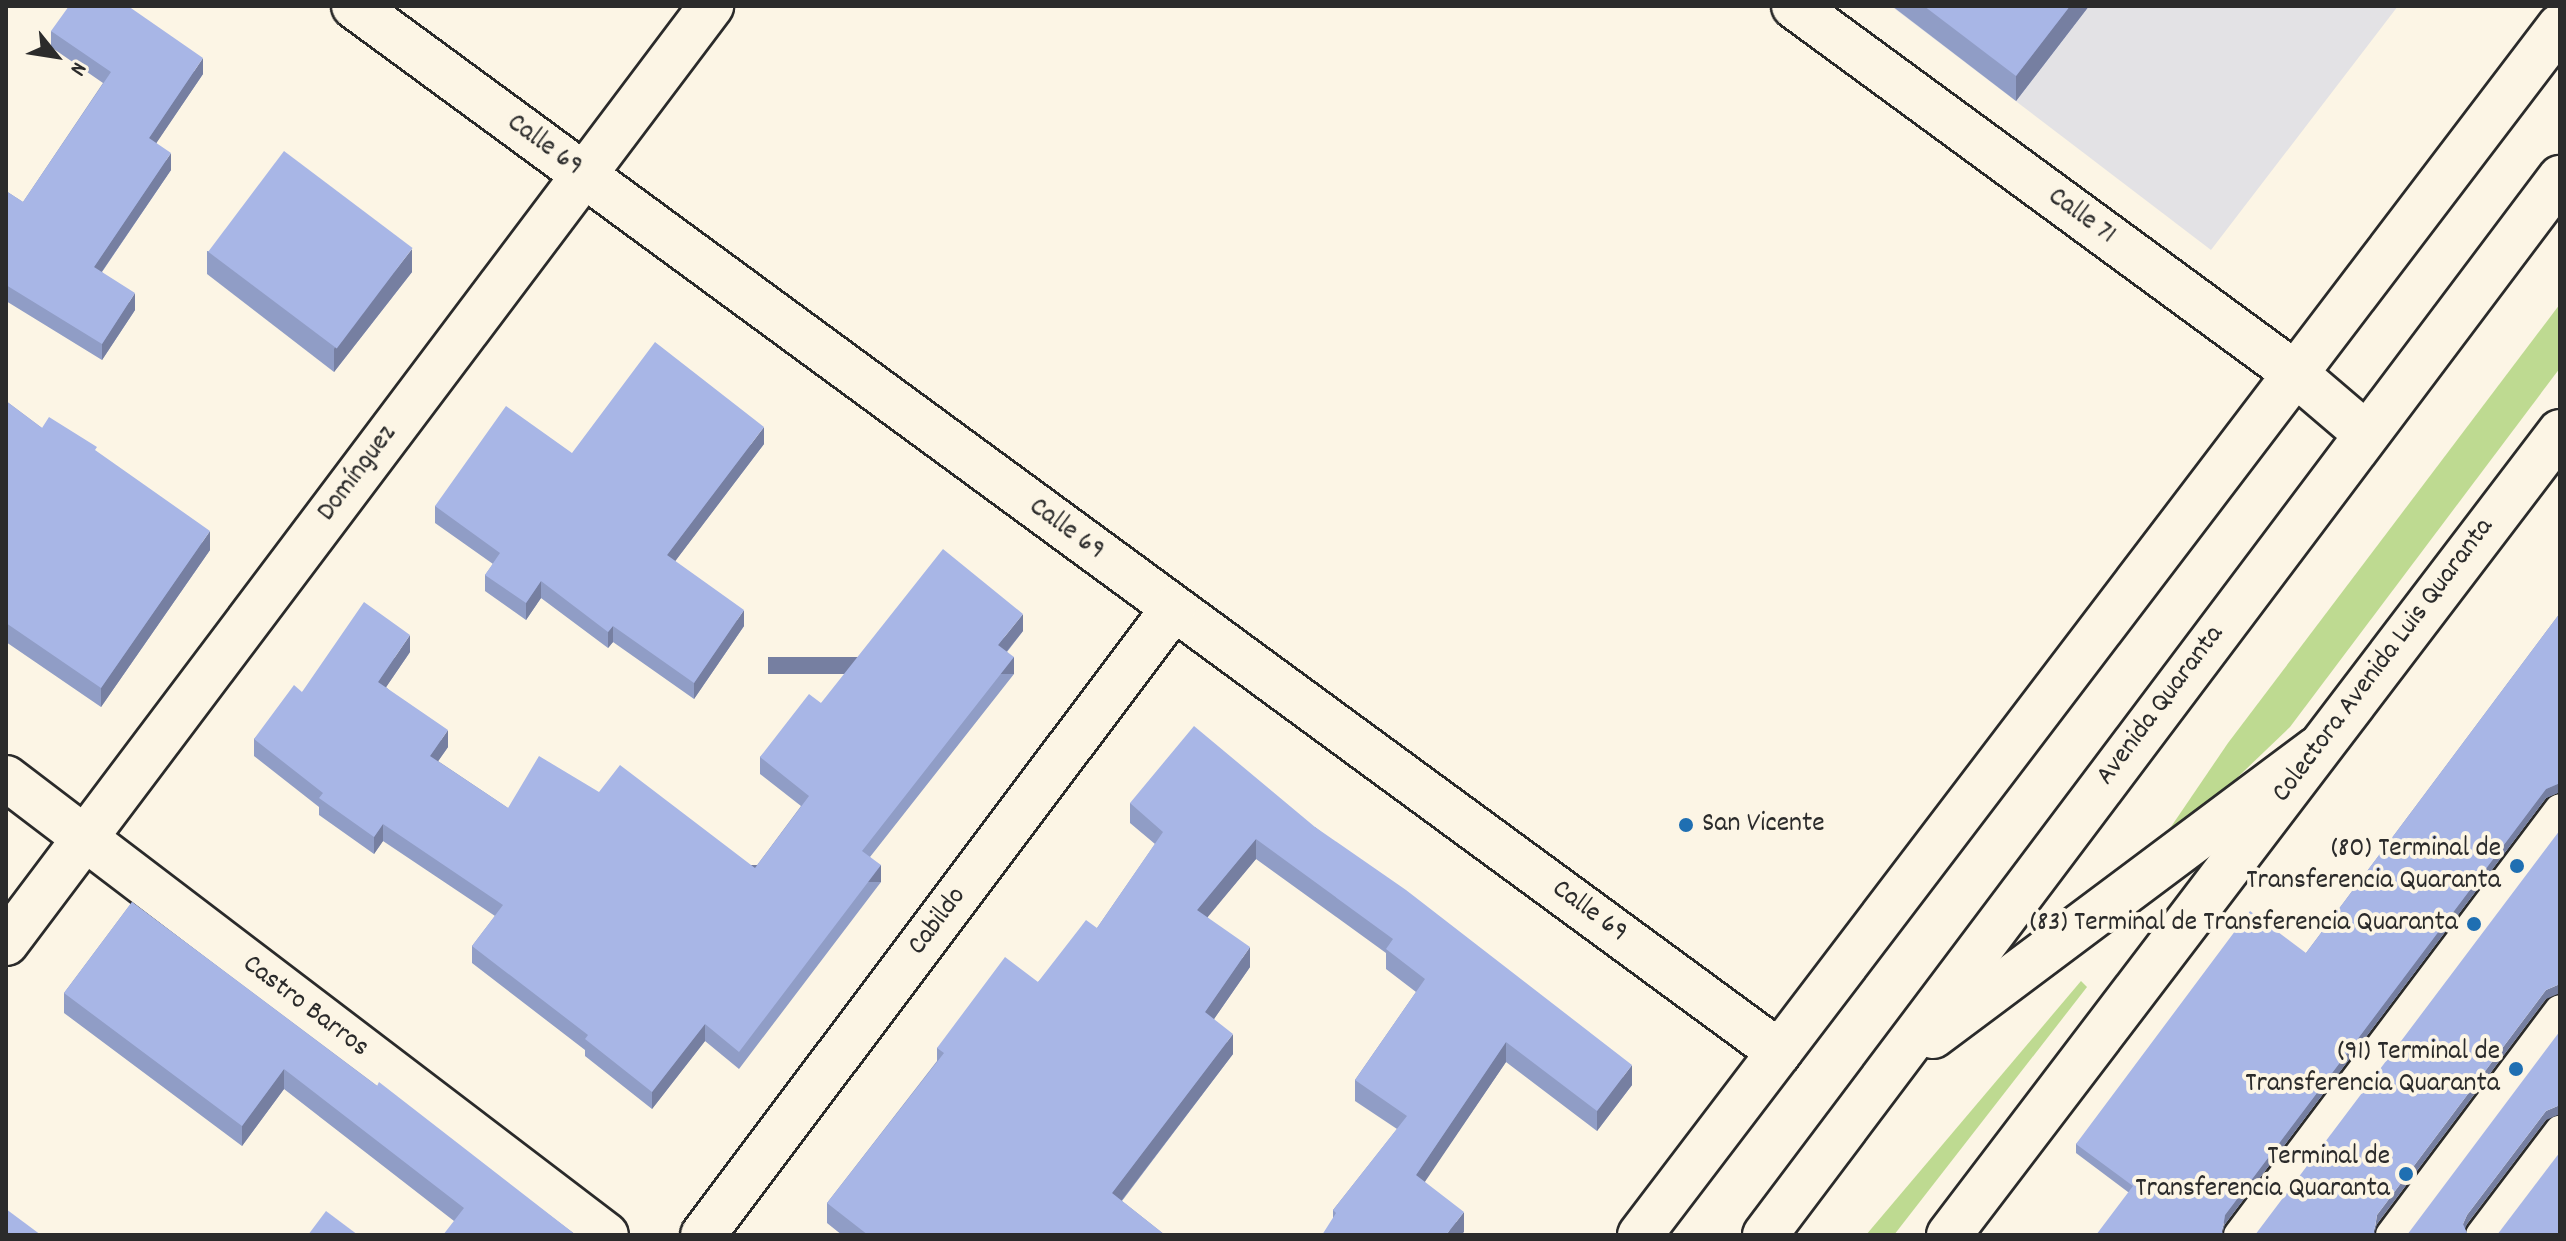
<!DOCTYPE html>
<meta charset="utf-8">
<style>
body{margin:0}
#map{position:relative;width:2566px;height:1241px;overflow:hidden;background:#fcf5e5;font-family:Dekko,sans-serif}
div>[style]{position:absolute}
.built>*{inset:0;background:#e3e2e5}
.green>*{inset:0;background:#beda91}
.roads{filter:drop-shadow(2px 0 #2b2b2b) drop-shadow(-2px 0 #2b2b2b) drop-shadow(0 2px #2b2b2b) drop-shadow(0 -2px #2b2b2b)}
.service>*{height:30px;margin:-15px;padding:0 15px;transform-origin:15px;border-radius:15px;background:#fcf5e5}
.minor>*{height:44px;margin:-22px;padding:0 22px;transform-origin:22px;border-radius:22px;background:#fcf5e5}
.trunk>*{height:44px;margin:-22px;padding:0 22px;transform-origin:22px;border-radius:22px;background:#fcf5e5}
.wall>*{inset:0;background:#909dc6}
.shaded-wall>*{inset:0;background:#767fa1;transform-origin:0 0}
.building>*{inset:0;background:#a8b6e6;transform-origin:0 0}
.dots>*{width:22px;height:22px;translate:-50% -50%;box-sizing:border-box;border:4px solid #fcf5e5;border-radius:50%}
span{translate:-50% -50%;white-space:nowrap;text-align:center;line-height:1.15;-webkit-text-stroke:8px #fcf5e5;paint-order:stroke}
.street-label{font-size:28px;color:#2b2b2b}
.poi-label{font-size:28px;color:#2b2b2b}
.left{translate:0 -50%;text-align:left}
.right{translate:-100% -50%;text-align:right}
.frame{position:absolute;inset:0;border:8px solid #2b2b2b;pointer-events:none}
.north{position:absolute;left:16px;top:16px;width:80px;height:80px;-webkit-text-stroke:6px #fcf5e5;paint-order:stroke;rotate:120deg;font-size:22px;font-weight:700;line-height:32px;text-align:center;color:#2b2b2b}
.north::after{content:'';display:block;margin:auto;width:28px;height:36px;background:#2b2b2b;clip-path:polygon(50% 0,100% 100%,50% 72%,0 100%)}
</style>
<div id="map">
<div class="built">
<i style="clip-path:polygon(1891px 6px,2398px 6px,2211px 250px)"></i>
</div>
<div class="green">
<i style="clip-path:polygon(2560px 304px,2560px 368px,2290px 727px,2143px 868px,2228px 743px)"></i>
<i style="clip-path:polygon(2081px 981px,2087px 987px,1894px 1235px,1866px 1235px)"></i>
</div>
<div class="roads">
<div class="service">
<i style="left:2239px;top:1235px;width:533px;rotate:-53deg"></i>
<i style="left:2391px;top:1235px;width:281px;rotate:-53.1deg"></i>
<i style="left:2481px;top:1235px;width:131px;rotate:-52.8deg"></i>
</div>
<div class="minor">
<i style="left:354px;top:6px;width:1768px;rotate:36.28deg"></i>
<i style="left:1794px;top:6px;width:624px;rotate:36.26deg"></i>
<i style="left:2297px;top:375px;width:89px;rotate:40.5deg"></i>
<i style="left:6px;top:778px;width:754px;rotate:37.3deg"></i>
<i style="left:6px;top:943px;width:1173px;rotate:-53.04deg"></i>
<i style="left:703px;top:1235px;width:783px;rotate:-53.1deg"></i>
<i style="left:1640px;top:1235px;width:1519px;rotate:-52.73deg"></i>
<i style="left:1949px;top:1235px;width:1009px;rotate:-52.73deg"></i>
</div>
<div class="trunk">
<i style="left:1933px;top:1036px;width:479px;rotate:-36.8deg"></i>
<i style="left:1765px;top:1235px;width:1323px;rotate:-53.05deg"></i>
</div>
</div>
<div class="wall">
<i style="clip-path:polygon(1892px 6px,2089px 6px,2016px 101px)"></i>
<i style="clip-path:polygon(51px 31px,203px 74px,156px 143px,171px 170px,102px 272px,135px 310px,102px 360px,6px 301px,6px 191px,23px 202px,103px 83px,51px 47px)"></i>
<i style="clip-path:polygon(207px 251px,412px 272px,334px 372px,207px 274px)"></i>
<i style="clip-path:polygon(6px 401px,42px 428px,97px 452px,210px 550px,101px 707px,6px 642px)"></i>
<i style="clip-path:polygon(764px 444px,675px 561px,744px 626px,694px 699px,613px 642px,608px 648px,541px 598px,526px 620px,485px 591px,485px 575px,493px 564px,435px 523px,435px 506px,572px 453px)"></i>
<i style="clip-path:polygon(2560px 613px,2560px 792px,2546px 798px,2225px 1224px,2128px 1192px,2076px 1153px,2076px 1144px,2306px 953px)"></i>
<i style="clip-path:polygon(1023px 631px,1007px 652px,1014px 674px,870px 857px,881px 882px,739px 1069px,705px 1041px,652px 1109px,585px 1056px,585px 1050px,472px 963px,472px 946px,495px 916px,383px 841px,374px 854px,319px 815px,319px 807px,254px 756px,254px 739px,302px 692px,410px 652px,386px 687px,448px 747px,438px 761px,508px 808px,599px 792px,755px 868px,801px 806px,760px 774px,760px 757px,821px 703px)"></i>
<i style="clip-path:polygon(1130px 803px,1315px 827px,1632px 1085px,1597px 1131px,1506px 1062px,1424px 1182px,1464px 1232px,1333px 1219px,1333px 1210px,1397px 1129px,1355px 1101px,1355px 1080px,1416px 992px,1386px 969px,1386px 953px,1256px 859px,1207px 917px,1250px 967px,1214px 1019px,1233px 1054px,1122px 1201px,1165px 1235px,842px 1235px,827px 1223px,827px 1203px,937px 1061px,937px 1048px,1038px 982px,1097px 928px,1155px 844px,1130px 823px)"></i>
<i style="clip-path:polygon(132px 902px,576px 1235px,454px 1221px,284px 1089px,242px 1146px,64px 1013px,64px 993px)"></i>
</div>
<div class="shaded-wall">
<i style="clip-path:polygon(2070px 6px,2089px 6px,2016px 101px,2016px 76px)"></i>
<i style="clip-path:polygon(203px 58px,203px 74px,149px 154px,149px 138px)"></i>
<i style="clip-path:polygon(171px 153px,171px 170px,94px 283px,94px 267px)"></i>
<i style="clip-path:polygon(412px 249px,412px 272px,334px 372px,334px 349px)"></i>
<i style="clip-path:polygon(135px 293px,135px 310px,102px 360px,102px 344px)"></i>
<i style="clip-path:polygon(764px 427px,764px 444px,667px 572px,667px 555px)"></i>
<i style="clip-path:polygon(210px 531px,210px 550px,101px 707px,101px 688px)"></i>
<i style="clip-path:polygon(541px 581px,541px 598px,526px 620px,526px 603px)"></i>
<i style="clip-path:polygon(744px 610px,744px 626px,694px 699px,694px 683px)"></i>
<i style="clip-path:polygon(1023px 614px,1023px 631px,998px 662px,998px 645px)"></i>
<i style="clip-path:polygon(613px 626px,613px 642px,608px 648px,608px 632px)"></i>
<i style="clip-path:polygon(410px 635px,410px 652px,378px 699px,378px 682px)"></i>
<i style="left:1014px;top:657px;width:17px;height:246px;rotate:90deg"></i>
<i style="clip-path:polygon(448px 730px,448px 747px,430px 773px,430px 756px)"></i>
<i style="clip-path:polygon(2560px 783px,2560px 792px,2546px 798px,2225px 1224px,2222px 1235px,2225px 1215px,2546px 789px)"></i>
<i style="clip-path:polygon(383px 824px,383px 841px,374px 854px,374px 837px)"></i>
<i style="clip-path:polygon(1256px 839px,1256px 859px,1197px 930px,1197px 910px)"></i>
<i style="left:881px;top:865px;width:17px;height:235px;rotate:90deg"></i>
<i style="clip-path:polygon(1250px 947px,1250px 967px,1205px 1032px,1205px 1012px)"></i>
<i style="clip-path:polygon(2560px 984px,2560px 993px,2546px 999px,2377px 1224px,2374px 1235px,2377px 1215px,2546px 990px)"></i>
<i style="clip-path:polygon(705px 1024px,705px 1041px,652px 1109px,652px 1092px)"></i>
<i style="clip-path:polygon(1233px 1034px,1233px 1054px,1112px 1213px,1112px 1193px)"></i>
<i style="clip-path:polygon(1506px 1042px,1506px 1062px,1416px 1195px,1416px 1175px)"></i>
<i style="clip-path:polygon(1632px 1065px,1632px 1085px,1597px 1131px,1597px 1111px)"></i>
<i style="clip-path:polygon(284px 1069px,284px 1089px,242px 1146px,242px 1126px)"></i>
<i style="clip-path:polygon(2560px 1105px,2560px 1114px,2546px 1120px,2467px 1224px,2463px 1234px,2463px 1224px,2467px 1215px,2546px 1111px)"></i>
<i style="clip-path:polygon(1464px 1212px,1464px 1232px,1461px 1235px,1446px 1235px)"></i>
</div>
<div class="building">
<i style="clip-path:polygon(69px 6px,128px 6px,203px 58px,149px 138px,171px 153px,94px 267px,135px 293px,102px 344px,6px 285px,6px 191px,23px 202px,111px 72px,51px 31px)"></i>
<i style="clip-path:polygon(1924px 6px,2070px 6px,2016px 76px)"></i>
<i style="left:284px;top:151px;width:161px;height:126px;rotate:37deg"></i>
<i style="clip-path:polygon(655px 342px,764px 427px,667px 555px,744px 610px,694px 683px,613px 626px,608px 632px,541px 581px,526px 603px,485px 575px,500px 553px,435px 506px,506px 406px,572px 453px)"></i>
<i style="clip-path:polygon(6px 401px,42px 428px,49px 417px,97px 447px,95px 450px,210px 531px,101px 688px,6px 623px)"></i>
<i style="clip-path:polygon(943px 549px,1023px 614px,998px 645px,1014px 657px,862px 851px,881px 865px,739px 1052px,705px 1024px,652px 1092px,585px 1039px,588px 1035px,472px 946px,503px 905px,383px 824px,374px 837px,319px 798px,323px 793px,254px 739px,294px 685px,302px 692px,364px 602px,410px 635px,378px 682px,448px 730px,430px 756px,508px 808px,539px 756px,599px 792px,620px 765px,755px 868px,809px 796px,760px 757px,809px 694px,821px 703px)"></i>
<i style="clip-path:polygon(2560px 613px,2560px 783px,2546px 789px,2225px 1215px,2222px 1232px,2224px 1235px,2096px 1235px,2133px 1186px,2076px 1144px,2250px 911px,2306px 953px)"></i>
<i style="clip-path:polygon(1194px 726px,1315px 827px,1406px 890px,1632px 1065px,1597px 1111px,1506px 1042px,1416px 1175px,1464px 1212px,1446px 1235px,1322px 1235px,1336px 1213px,1333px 1210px,1407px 1116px,1355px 1080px,1425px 979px,1386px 949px,1393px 939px,1256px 839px,1197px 910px,1250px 947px,1205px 1012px,1233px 1034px,1112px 1193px,1165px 1235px,868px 1235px,827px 1203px,944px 1053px,937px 1048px,1005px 957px,1038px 982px,1086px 920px,1097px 928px,1163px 832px,1130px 803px)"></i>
<i style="clip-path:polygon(2560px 830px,2560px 984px,2546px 990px,2377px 1215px,2374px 1232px,2376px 1235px,2255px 1235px)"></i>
<i style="clip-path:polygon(132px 902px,377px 1086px,379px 1082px,576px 1235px,443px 1235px,464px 1208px,284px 1069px,242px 1126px,64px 993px)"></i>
<i style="clip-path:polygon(2560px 1031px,2560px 1105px,2546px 1111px,2467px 1215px,2463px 1224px,2468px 1235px,2407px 1235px)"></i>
<i style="clip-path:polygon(2560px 1152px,2560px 1235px,2497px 1235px)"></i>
<i style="clip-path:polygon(6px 1209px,41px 1235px,6px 1235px)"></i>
<i style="clip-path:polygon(326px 1211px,358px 1235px,308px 1235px)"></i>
</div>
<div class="dots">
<i style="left:1686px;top:825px;background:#1f6fb2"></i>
<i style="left:2517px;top:866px;background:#1f6fb2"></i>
<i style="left:2474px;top:924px;background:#1f6fb2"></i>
<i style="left:2516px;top:1069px;background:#1f6fb2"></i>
<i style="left:2406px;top:1174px;background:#1f6fb2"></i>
</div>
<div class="street-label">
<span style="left:544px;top:146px;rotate:36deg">Calle 69</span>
<span style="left:2081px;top:217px;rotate:36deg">Calle 71</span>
<span style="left:358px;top:474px;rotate:-53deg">Domínguez</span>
<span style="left:1066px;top:530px;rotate:36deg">Calle 69</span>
<span style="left:2384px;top:661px;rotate:-53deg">Colectora Avenida Luis Quaranta</span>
<span style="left:2161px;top:706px;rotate:-53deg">Avenida Quaranta</span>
<span style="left:1589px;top:912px;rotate:36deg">Calle 69</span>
<span style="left:938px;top:922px;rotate:-53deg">Cabildo</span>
<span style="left:305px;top:1007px;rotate:37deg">Castro Barros</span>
</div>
<div class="poi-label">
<span class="left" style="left:1702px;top:825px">San Vicente</span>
<span class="right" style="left:2501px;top:866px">(80) Terminal de<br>Transferencia Quaranta</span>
<span class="right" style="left:2458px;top:924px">(83) Terminal de Transferencia Quaranta</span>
<span class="right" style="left:2500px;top:1069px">(91) Terminal de<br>Transferencia Quaranta</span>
<span class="right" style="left:2390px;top:1174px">Terminal de<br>Transferencia Quaranta</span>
</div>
<div class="frame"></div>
<div class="north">N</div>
</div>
